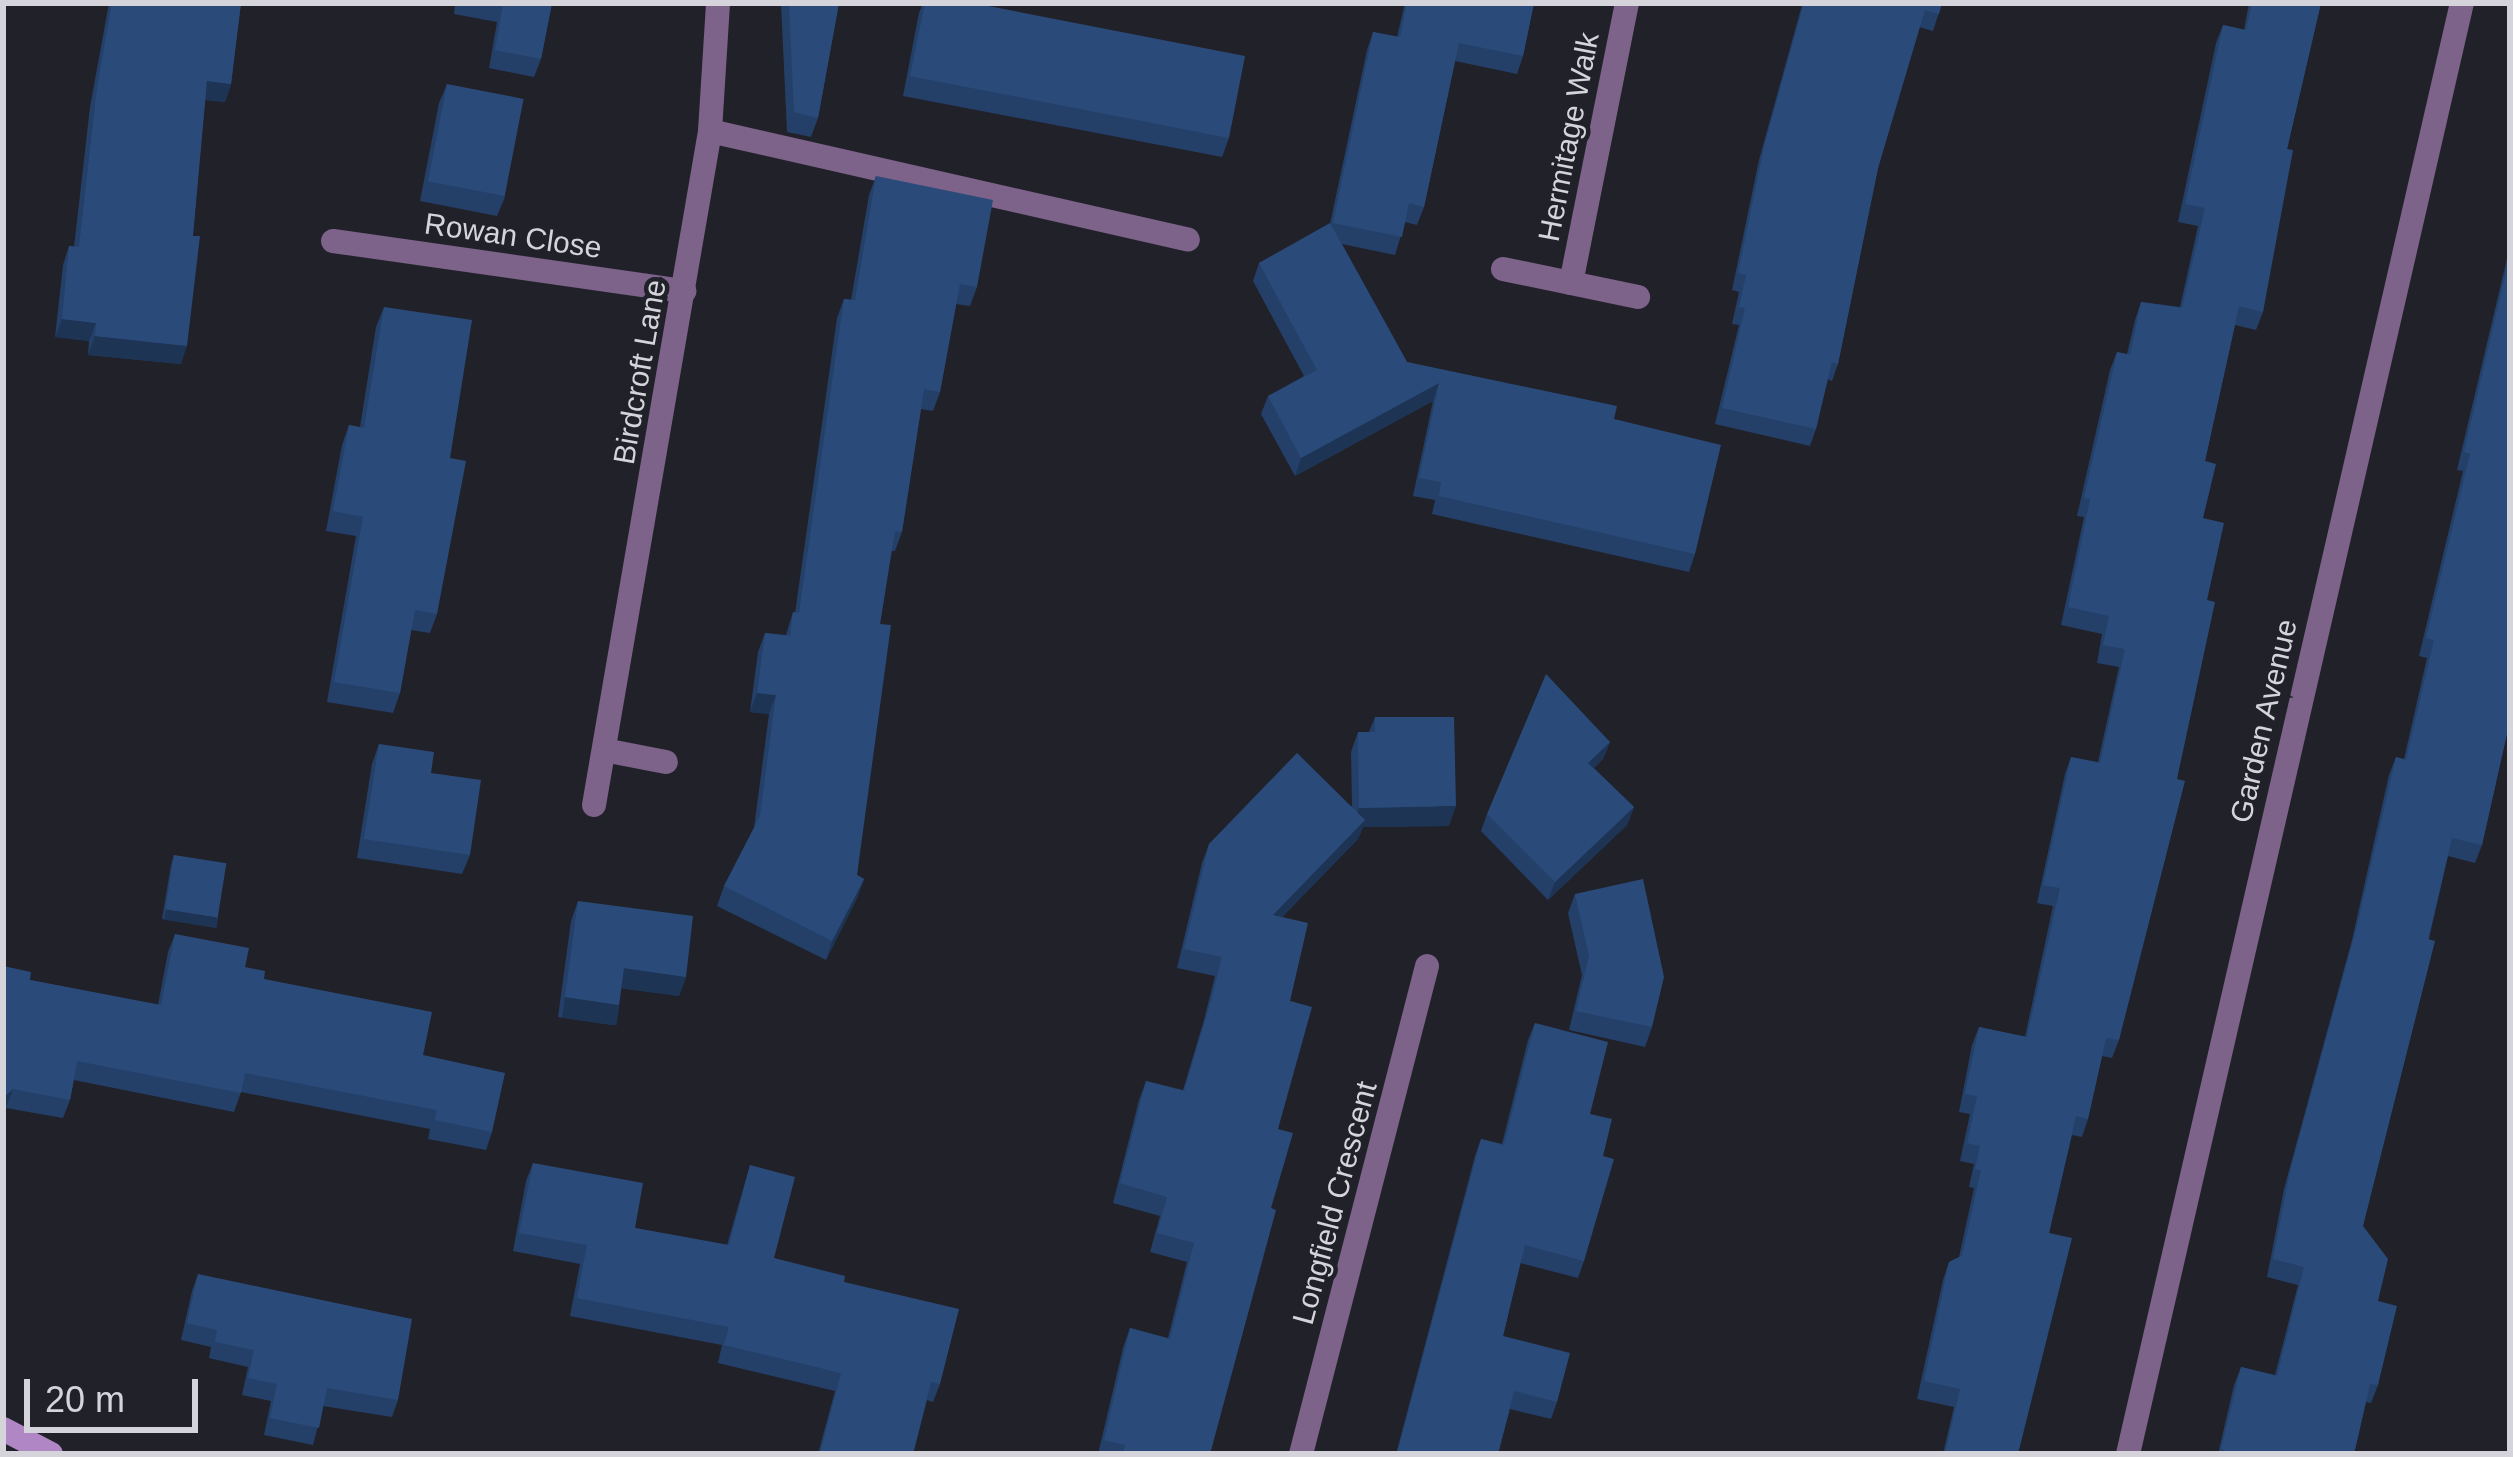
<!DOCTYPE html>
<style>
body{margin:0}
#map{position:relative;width:2513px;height:1457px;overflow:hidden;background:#21212a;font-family:Arial,sans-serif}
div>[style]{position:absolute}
.lane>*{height:24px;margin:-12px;padding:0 12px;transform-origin:12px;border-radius:12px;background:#7d6289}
.street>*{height:24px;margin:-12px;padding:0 12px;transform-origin:12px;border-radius:12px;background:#7d6289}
.secondary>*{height:24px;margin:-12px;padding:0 12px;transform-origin:12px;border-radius:12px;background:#b086c4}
.wall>*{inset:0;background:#244069}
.shaded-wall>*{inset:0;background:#1d3455;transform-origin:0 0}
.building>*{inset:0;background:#2a4b7a;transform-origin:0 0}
span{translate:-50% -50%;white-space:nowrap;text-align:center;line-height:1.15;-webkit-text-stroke:9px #21212a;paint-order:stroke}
.street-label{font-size:30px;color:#d4d4da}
.frame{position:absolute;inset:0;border:6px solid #d4d4da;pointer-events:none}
.scale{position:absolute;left:24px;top:1379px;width:174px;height:54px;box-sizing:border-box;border:6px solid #d4d4da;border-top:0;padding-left:15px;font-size:36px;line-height:42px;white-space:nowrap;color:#d4d4da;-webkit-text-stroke:9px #21212a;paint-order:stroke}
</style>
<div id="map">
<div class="lane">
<i style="left:710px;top:131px;width:490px;rotate:12.8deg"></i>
</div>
<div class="street">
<i style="left:333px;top:241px;width:355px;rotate:8.1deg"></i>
<i style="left:1503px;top:269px;width:138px;rotate:11.7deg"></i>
<i style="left:1571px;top:283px;width:286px;rotate:-78.7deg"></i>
<i style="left:604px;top:750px;width:63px;rotate:11deg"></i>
<i style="left:594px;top:805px;width:684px;rotate:-80.23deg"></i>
<i style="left:710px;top:131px;width:128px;rotate:-86.4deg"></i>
<i style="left:1301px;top:1454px;width:504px;rotate:-75.52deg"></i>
<i style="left:2128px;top:1454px;width:1489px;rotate:-77.04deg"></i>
</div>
<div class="secondary">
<i style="left:3px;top:1429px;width:54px;rotate:27.5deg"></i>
</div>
<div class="wall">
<i style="clip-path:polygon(109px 3px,241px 3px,231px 84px,225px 102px,205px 100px,181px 364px,88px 355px,89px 341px,55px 337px,63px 265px,69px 246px,74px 247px,90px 107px)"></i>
<i style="clip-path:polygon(455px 3px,552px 3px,541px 59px,534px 77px,489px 68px,497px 22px,454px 14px)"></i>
<i style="clip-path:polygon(781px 3px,839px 3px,818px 118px,811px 137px,787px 132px)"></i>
<i style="clip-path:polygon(923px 3px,973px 3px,1229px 138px,1222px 157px,903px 96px,919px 13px)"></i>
<i style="clip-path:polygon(1405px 3px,1534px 3px,1523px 56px,1517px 74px,1455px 61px,1424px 207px,1417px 225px,1405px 222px,1395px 255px,1342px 244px,1407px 362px,1614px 419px,1695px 554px,1689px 572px,1432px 514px,1435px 500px,1413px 496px,1433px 401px,1295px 476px,1261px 414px,1268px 396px,1304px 376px,1253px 281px,1259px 263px,1330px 224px,1367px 50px,1373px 32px,1397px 37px)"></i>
<i style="clip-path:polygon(1798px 3px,1942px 3px,1933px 31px,1919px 27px,1878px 168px,1838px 364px,1832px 381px,1827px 379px,1816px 429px,1810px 446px,1715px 424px,1739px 325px,1732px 324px,1739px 292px,1732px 290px,1759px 160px,1802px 5px)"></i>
<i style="clip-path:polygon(2249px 3px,2321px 3px,2287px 149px,2263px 312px,2256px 330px,2235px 325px,2205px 461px,2203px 518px,2207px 600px,2119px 1040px,2112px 1058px,2102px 1056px,2088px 1119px,2082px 1137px,2072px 1135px,2049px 1233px,2018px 1454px,1943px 1454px,1954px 1407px,1917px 1399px,1943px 1280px,1949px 1262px,1959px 1257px,1974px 1188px,1969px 1187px,1974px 1164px,1960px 1161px,1970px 1114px,1959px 1112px,1972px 1045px,1979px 1027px,2025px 1037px,2053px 906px,2037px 903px,2065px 774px,2071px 757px,2098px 762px,2119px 667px,2097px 663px,2102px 634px,2061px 625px,2084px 517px,2077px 516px,2110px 370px,2117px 352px,2127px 354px,2135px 320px,2141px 302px,2180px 307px,2198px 226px,2178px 222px,2216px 43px,2223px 25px,2244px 30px)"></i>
<i style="clip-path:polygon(447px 84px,505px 197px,497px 216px,420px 201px,439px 103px)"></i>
<i style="clip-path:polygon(876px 176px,977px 287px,970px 306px,956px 304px,940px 392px,933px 411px,921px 409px,902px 532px,895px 551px,891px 551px,880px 624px,857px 875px,864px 879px,857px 898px,826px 960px,717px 906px,724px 886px,754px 828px,769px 714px,750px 712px,758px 652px,765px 633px,786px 635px,793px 612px,795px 613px,837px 318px,844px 299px,851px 300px,869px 195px)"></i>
<i style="clip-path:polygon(2510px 246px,2510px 720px,2482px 845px,2475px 863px,2448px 856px,2363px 1226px,2378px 1301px,2378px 1385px,2371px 1403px,2366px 1402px,2354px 1454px,2218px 1454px,2234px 1385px,2241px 1367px,2275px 1375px,2298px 1285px,2267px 1277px,2284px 1189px,2352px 940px,2389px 775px,2396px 757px,2404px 759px,2427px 658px,2419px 656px,2463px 471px,2457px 470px)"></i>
<i style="clip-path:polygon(384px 307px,450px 458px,437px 614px,430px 633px,411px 630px,400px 693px,393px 713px,327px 702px,356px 536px,326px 531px,342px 445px,349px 425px,360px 427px,376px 327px)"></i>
<i style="clip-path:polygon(1375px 717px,1449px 826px,1363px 827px,1358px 839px,1282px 917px,1290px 1001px,1271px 1208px,1210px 1454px,1098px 1454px,1123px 1348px,1130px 1328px,1168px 1338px,1187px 1262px,1150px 1252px,1160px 1216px,1113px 1203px,1139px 1100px,1146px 1081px,1183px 1090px,1204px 1020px,1215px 976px,1177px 968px,1202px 863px,1209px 844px,1352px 806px,1351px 752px,1358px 732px,1369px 732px)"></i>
<i style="clip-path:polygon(1610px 742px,1603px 759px,1594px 768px,1634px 807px,1627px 825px,1548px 900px,1481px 831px,1487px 814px)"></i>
<i style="clip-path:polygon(379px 744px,431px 773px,470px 855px,462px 874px,357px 858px,372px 764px)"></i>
<i style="clip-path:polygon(174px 855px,218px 917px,215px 927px,162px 919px,171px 865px)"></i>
<i style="clip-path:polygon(1575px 894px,1652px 1027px,1645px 1047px,1569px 1030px,1582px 975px,1568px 913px)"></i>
<i style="clip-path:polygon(578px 901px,686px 977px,679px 996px,621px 988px,619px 1005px,612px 1025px,558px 1017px,571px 921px)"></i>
<i style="clip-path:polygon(175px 934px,245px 967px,264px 979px,423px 1055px,492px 1132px,486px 1150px,428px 1139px,430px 1129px,241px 1092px,234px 1112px,74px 1080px,70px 1100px,63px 1118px,6px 1108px,3px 1111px,3px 966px,30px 980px,158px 1005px,168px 952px)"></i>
<i style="clip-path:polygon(1535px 1023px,1590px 1114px,1603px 1156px,1584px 1261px,1578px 1278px,1520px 1263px,1503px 1336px,1557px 1402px,1551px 1419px,1510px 1409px,1498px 1454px,1396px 1454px,1475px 1156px,1481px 1139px,1502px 1144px,1528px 1040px)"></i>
<i style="clip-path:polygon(533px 1163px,635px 1228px,727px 1245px,750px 1165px,774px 1258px,844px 1282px,940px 1384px,933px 1402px,927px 1400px,913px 1454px,818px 1454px,835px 1391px,718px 1363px,722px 1345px,570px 1316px,580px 1264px,513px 1251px,526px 1181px)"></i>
<i style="clip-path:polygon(198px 1274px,398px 1400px,392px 1417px,323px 1406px,313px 1445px,264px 1435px,271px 1401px,242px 1395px,248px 1367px,209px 1358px,211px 1347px,181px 1340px,192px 1291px)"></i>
</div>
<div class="shaded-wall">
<i style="clip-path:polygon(207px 81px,231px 84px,225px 102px,200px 99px)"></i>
<i style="clip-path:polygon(62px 319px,96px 323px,89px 341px,55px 337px)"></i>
<i style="clip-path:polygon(95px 336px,187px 346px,181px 364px,88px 355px)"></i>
<i style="clip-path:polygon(1439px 383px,1433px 401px,1295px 476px,1301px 458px)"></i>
<i style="clip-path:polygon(757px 693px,776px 695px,769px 714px,750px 712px)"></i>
<i style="clip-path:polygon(1610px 742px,1603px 759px,1582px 780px,1588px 763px)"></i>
<i style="clip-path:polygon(1456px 806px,1449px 826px,1363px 827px,1358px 839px,1266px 934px,1273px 915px,1352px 827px,1359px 808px)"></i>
<i style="clip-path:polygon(1634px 807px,1627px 825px,1548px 900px,1555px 882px)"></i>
<i style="clip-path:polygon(864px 879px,857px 898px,826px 960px,832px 941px)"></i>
<i style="left:166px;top:909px;width:53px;height:11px;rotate:9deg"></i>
<i style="clip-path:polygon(624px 968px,686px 977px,679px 996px,617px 988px)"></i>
<i style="left:565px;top:997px;width:55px;height:21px;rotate:8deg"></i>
<i style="clip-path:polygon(13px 1089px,6px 1108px,3px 1111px,3px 1098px)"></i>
</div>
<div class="building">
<i style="clip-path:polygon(112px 3px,241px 3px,231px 84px,207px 81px,193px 236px,200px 236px,187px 346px,95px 336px,96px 323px,62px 319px,69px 246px,79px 247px,97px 88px)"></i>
<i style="clip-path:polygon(500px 3px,552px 3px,541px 59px,495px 50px,503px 4px)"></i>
<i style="clip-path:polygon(789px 3px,839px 3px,818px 118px,794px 112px)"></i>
<i style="clip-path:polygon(925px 3px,973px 3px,1245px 56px,1229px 138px,910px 76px)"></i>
<i style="clip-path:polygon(1407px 3px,1534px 3px,1523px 56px,1459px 43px,1424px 207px,1409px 203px,1402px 237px,1333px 223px,1373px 32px,1400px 37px)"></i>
<i style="clip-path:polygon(1804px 3px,1942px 3px,1939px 14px,1925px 10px,1878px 168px,1838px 364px,1832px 362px,1816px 429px,1722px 408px,1745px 308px,1739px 307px,1746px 275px,1738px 273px,1765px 143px)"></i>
<i style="clip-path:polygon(2252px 3px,2321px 3px,2287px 149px,2293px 150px,2263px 312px,2239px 306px,2205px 461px,2216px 464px,2203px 518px,2224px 523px,2207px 600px,2215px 602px,2177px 779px,2185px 781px,2119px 1040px,2106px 1038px,2088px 1119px,2076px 1116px,2049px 1233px,2072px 1238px,2018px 1454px,1945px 1454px,1960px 1389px,1924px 1381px,1949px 1262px,1962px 1256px,1981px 1170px,1975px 1169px,1980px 1146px,1967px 1143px,1977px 1096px,1965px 1094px,1979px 1027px,2027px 1037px,2060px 888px,2043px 885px,2071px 757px,2100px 763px,2125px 649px,2103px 645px,2109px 616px,2068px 607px,2090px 499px,2084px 498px,2117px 352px,2130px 355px,2141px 302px,2182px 308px,2205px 208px,2185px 204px,2223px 25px,2246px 30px)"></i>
<i style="left:447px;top:84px;width:78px;height:99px;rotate:11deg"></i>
<i style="clip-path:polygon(876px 176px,993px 200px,977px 287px,960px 284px,940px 392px,924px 389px,902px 532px,895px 531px,880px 624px,891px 625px,857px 875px,864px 879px,832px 941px,724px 886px,760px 816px,776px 695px,757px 693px,765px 633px,790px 636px,793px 612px,799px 613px,844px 299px,855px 300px)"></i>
<i style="clip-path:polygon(1330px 223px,1407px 362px,1617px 406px,1614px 419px,1721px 445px,1695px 554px,1439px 496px,1441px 482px,1419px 478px,1439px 383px,1301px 458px,1268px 396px,1317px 370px,1259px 263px)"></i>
<i style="clip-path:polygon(2510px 255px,2510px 720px,2482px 845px,2452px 838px,2428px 939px,2435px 941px,2363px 1226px,2388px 1259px,2378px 1301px,2397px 1306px,2378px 1385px,2370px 1384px,2354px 1454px,2235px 1454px,2221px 1449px,2241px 1367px,2277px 1376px,2304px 1267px,2273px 1259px,2290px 1171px,2358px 922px,2396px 757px,2406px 760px,2434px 640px,2426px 638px,2470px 454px,2464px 452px)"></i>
<i style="clip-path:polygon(384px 307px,472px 320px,450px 458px,466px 461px,437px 614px,415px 610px,400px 693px,334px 682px,363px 517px,333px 511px,349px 425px,364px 428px)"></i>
<i style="clip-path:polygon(1546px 674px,1610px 742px,1588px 763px,1634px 807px,1555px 882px,1487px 814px)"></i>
<i style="clip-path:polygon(1375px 717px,1454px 717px,1456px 806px,1359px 808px,1358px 732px,1375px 732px)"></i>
<i style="clip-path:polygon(379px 744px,434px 752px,431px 773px,481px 780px,470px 855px,364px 839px)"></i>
<i style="clip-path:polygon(1297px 753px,1365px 820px,1273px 915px,1308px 923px,1290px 1001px,1312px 1007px,1278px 1129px,1293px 1133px,1271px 1208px,1276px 1210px,1210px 1454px,1123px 1454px,1125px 1445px,1104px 1440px,1130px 1328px,1170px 1339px,1194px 1243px,1157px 1233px,1167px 1197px,1120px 1183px,1146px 1081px,1184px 1091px,1211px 1001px,1222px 957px,1184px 949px,1209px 844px)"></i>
<i style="left:174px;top:855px;width:53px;height:55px;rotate:9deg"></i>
<i style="clip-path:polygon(1643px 879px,1664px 977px,1652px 1027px,1576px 1011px,1589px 956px,1575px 894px)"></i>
<i style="clip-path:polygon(578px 901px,693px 916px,686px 977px,624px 968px,619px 1005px,565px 997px)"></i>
<i style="clip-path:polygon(175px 934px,249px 948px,245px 967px,265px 971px,264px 979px,432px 1012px,423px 1055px,505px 1073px,492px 1132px,435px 1120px,437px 1110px,245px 1073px,241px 1093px,77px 1061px,70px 1100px,13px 1089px,3px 1098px,3px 966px,31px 972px,30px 980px,161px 1005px)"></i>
<i style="clip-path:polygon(1535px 1023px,1608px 1042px,1590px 1114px,1612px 1119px,1603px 1156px,1614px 1159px,1584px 1261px,1525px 1245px,1503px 1336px,1570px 1353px,1557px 1402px,1514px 1391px,1498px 1454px,1397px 1454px,1481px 1139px,1504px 1145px)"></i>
<i style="clip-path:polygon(533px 1163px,643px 1183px,635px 1228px,729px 1245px,750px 1165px,795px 1177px,774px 1258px,845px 1276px,844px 1282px,959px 1309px,940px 1384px,931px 1382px,913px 1454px,820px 1454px,841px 1373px,724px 1345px,729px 1327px,577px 1298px,587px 1245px,519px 1233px)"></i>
<i style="clip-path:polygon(198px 1274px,412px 1319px,398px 1400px,327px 1388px,319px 1428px,270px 1418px,277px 1384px,248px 1378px,254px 1350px,215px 1342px,217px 1330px,187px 1323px)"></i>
</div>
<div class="street-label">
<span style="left:1569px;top:137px;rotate:-79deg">Hermitage Walk</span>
<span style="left:513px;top:236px;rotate:8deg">Rowan Close</span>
<span style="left:640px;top:372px;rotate:-80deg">Birdcroft Lane</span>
<span style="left:2264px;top:721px;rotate:-77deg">Garden Avenue</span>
<span style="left:1335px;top:1203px;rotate:-75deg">Longfield Crescent</span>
</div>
<div class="frame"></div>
<div class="scale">20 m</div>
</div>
